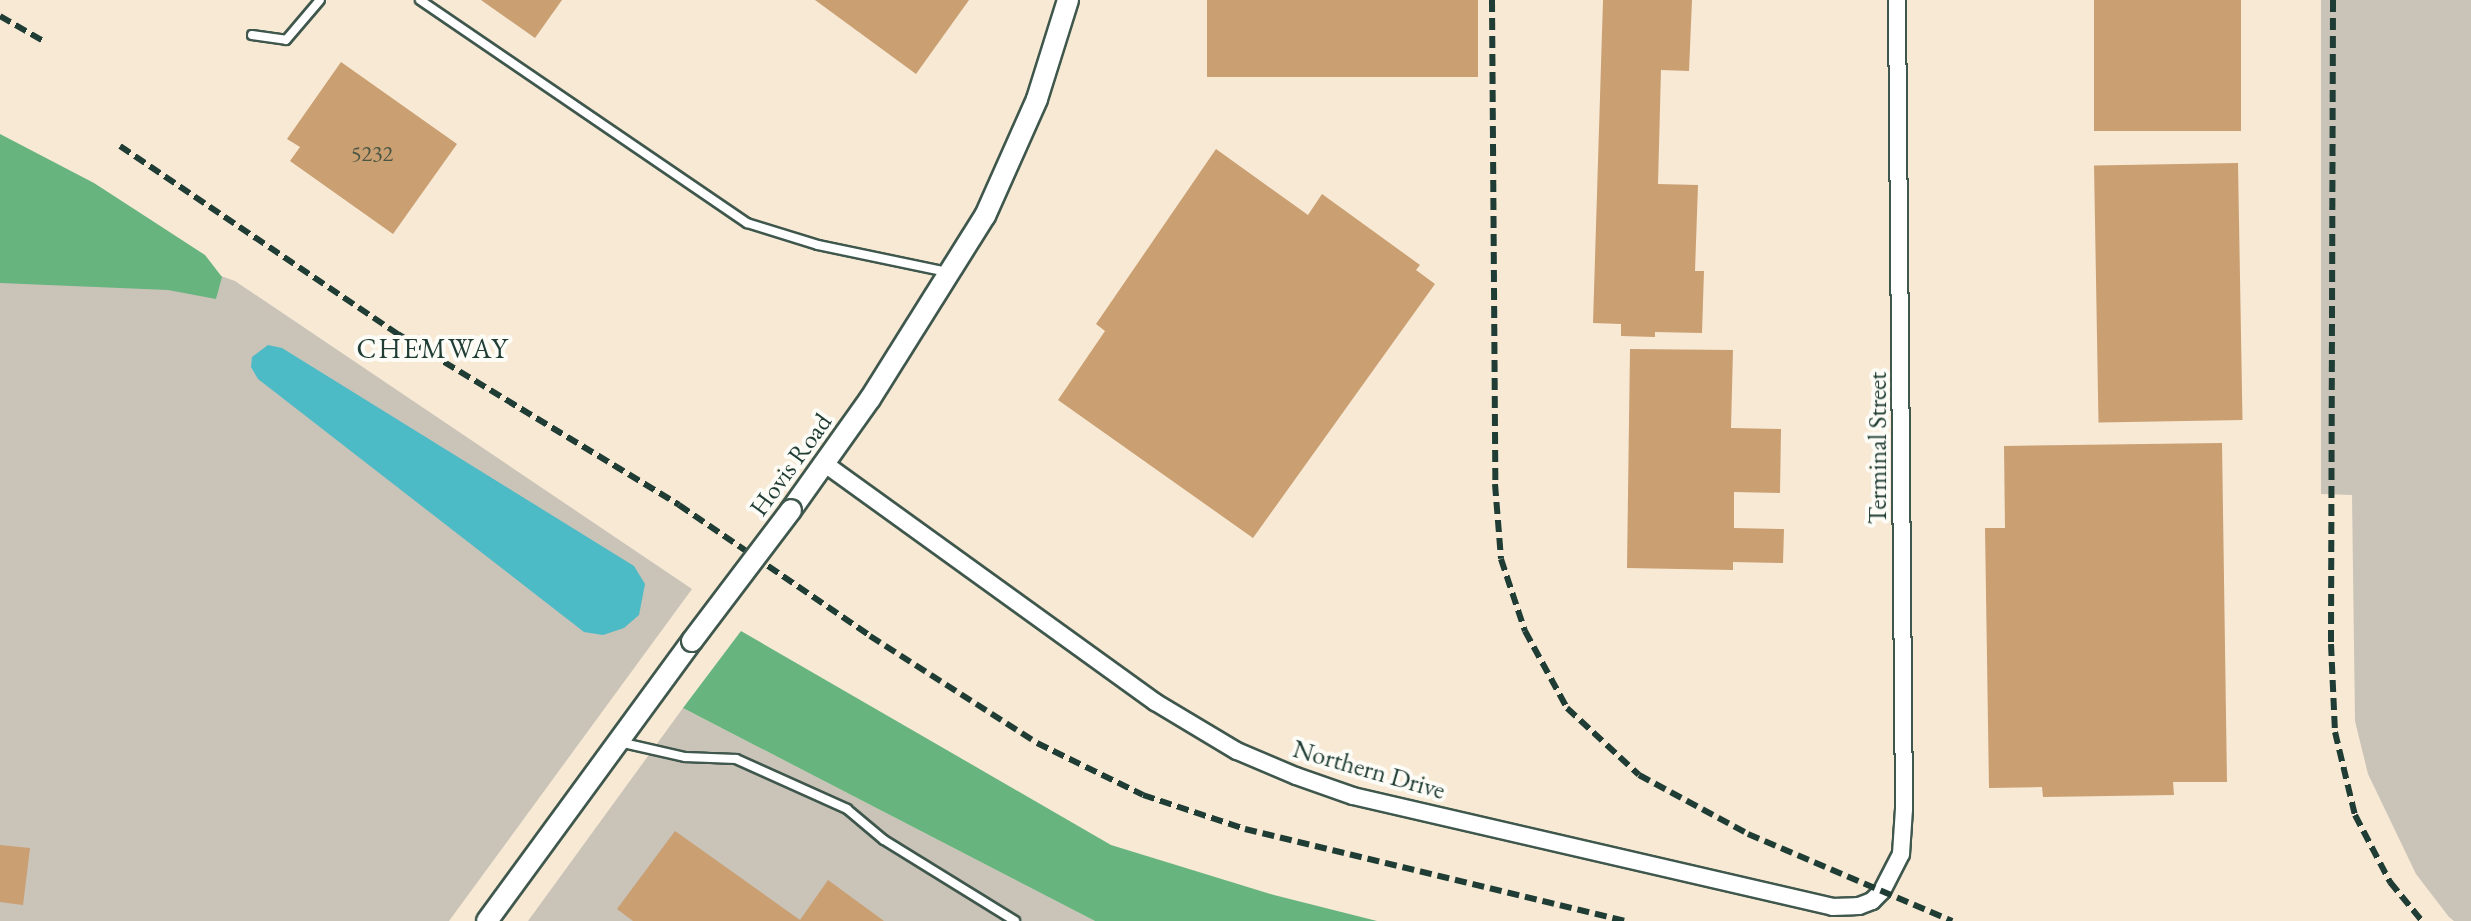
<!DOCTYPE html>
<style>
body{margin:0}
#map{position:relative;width:2471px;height:921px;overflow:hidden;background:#f7e9d4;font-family:"EB Garamond",serif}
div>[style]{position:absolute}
.industrial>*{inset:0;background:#c9c3b8}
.forest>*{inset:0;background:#67b47e}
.water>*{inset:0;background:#4dbbc6}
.building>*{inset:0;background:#ca9f72;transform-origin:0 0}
.roads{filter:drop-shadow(2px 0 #3f574c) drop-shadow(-2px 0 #3f574c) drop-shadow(0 2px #3f574c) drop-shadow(0 -2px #3f574c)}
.service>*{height:8px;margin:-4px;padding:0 4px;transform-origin:4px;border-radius:4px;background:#fff}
.minor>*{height:16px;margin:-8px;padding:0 8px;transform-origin:8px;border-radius:8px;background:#fff}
.tertiary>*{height:20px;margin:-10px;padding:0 10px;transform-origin:10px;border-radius:10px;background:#fff}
.rail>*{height:6px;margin-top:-3px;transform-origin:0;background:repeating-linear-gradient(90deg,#1f3d34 0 12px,transparent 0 18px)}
.bridges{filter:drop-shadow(2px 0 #3f574c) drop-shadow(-2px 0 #3f574c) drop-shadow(0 2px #3f574c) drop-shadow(0 -2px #3f574c)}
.tertiary-bridge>*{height:20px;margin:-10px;padding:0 10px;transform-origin:10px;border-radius:10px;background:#fff}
span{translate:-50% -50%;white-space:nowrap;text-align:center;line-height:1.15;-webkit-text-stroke:8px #fdfcf7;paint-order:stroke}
.number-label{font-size:22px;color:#4a5644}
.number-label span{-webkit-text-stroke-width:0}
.street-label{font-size:26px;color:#1f3d34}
.neighbourhood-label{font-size:28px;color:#1f3d34;letter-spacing:2px}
</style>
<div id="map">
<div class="industrial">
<i style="clip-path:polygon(2321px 0,2471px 0,2471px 921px,2454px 921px,2449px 917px,2416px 874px,2368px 774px,2355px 721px,2352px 495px,2321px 494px)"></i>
<i style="clip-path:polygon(0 198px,235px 281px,692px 589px,449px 921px,0 921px)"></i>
<i style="clip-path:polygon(683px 708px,1095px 921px,528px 921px)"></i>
</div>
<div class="forest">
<i style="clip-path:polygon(0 134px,94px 183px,205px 255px,222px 277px,216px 299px,168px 290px,0 283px)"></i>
<i style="clip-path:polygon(741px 631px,1111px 845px,1274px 895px,1377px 921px,1095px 921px,683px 708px)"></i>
</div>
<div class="water">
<i style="clip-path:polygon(268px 345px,282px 348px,634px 566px,645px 584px,639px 615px,624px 628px,603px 635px,584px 632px,258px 379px,251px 367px,252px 357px)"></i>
</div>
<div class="building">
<i style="clip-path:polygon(481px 0,562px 0,535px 38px)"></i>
<i style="clip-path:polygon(815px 0,969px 0,916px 74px)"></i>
<i style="left:1207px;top:0;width:271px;height:77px"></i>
<i style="clip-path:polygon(1603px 0,1692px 0,1689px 71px,1661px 70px,1658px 184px,1698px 185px,1695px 271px,1704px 271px,1702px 333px,1655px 332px,1655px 337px,1621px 336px,1621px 324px,1593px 323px)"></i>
<i style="left:2094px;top:0;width:147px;height:131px"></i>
<i style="clip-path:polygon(341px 62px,457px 144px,393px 234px,290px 161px,300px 147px,287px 139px)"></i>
<i style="clip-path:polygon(1216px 149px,1308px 215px,1322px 194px,1420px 265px,1416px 270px,1435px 284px,1253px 538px,1058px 400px,1105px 331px,1096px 324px)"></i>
<i style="left:2238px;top:163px;width:257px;height:144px;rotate:89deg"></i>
<i style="clip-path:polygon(1630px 349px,1733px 350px,1731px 428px,1781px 429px,1780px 493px,1734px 492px,1734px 528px,1784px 529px,1783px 563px,1733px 562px,1733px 570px,1627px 568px)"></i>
<i style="clip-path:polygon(2222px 443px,2227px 782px,2173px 782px,2174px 795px,2043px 797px,2042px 787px,1989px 788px,1985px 528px,2005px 528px,2004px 446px)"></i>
<i style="clip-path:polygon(675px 831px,800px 920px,828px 880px,884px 921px,633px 921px,617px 909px)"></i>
<i style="clip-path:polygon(0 845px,30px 848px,23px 905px,0 902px)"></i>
</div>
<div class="roads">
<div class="service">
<i style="left:420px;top:0;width:396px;rotate:34.3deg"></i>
<i style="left:747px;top:223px;width:74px;rotate:17.2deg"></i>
<i style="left:818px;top:245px;width:132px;rotate:11.8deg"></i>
<i style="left:252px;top:35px;width:34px;rotate:8deg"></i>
<i style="left:286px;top:40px;width:52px;rotate:-49.6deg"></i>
<i style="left:619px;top:742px;width:68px;rotate:12.8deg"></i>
<i style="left:685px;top:757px;width:51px;rotate:2.2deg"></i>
<i style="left:736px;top:759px;width:122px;rotate:24.2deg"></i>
<i style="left:847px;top:809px;width:48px;rotate:40deg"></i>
<i style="left:884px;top:840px;width:154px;rotate:31.7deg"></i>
</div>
<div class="minor">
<i style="left:825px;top:464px;width:407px;rotate:35.8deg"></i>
<i style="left:1155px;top:702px;width:96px;rotate:30.9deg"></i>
<i style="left:1237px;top:751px;width:64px;rotate:23deg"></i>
<i style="left:1296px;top:776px;width:60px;rotate:19.3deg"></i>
<i style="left:1353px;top:796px;width:492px;rotate:13deg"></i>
<i style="left:1832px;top:907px;width:27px;rotate:-2deg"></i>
<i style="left:1859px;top:906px;width:14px;rotate:-21deg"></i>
<i style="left:1872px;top:901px;width:14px;rotate:-45deg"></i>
<i style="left:1882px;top:891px;width:42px;rotate:-62.8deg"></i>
<i style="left:1901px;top:854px;width:45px;rotate:-86.2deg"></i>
<i style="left:1904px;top:809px;width:809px;rotate:-90.5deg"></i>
</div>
<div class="tertiary">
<i style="left:791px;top:510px;width:136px;rotate:-54.6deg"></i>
<i style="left:870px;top:399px;width:216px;rotate:-57.9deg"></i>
<i style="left:985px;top:216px;width:128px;rotate:-66deg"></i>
<i style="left:1037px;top:99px;width:104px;rotate:-72.6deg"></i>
<i style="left:487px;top:921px;width:347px;rotate:-53.8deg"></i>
</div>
</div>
<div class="rail">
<i style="left:1492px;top:0;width:484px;rotate:89.6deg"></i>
<i style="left:1495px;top:484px;width:75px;rotate:85.4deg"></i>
<i style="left:1501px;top:559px;width:76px;rotate:71.6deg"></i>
<i style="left:1525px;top:631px;width:88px;rotate:61.4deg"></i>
<i style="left:1567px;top:708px;width:98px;rotate:42.9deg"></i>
<i style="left:1639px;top:775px;width:124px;rotate:28.4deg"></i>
<i style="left:1748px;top:834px;width:222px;rotate:23.1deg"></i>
<i style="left:2333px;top:0;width:644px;rotate:90.18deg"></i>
<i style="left:2331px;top:644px;width:88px;rotate:87.4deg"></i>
<i style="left:2335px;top:732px;width:85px;rotate:76.5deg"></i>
<i style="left:2355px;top:815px;width:76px;rotate:62.4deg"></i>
<i style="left:2390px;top:882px;width:50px;rotate:50.6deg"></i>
<i style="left:0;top:16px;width:52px;rotate:30deg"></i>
<i style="left:120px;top:146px;width:336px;rotate:34.1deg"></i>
<i style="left:398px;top:334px;width:329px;rotate:31.3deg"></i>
<i style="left:679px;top:505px;width:232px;rotate:34.4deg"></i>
<i style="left:870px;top:636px;width:198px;rotate:32.6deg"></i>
<i style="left:1037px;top:743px;width:118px;rotate:26.1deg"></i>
<i style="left:1143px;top:795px;width:108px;rotate:18.4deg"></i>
<i style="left:1245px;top:829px;width:391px;rotate:13.6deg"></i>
</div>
<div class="bridges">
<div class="tertiary-bridge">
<i style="left:692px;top:641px;width:164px;rotate:-52.9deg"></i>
</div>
</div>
<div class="number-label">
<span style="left:372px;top:154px">5232</span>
</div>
<div class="street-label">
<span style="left:1878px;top:448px;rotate:-90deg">Terminal Street</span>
<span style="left:791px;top:465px;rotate:-54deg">Hovis Road</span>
<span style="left:1369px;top:770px;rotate:16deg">Northern Drive</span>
</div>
<div class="neighbourhood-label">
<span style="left:433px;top:348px">CHEMWAY</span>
</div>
</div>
